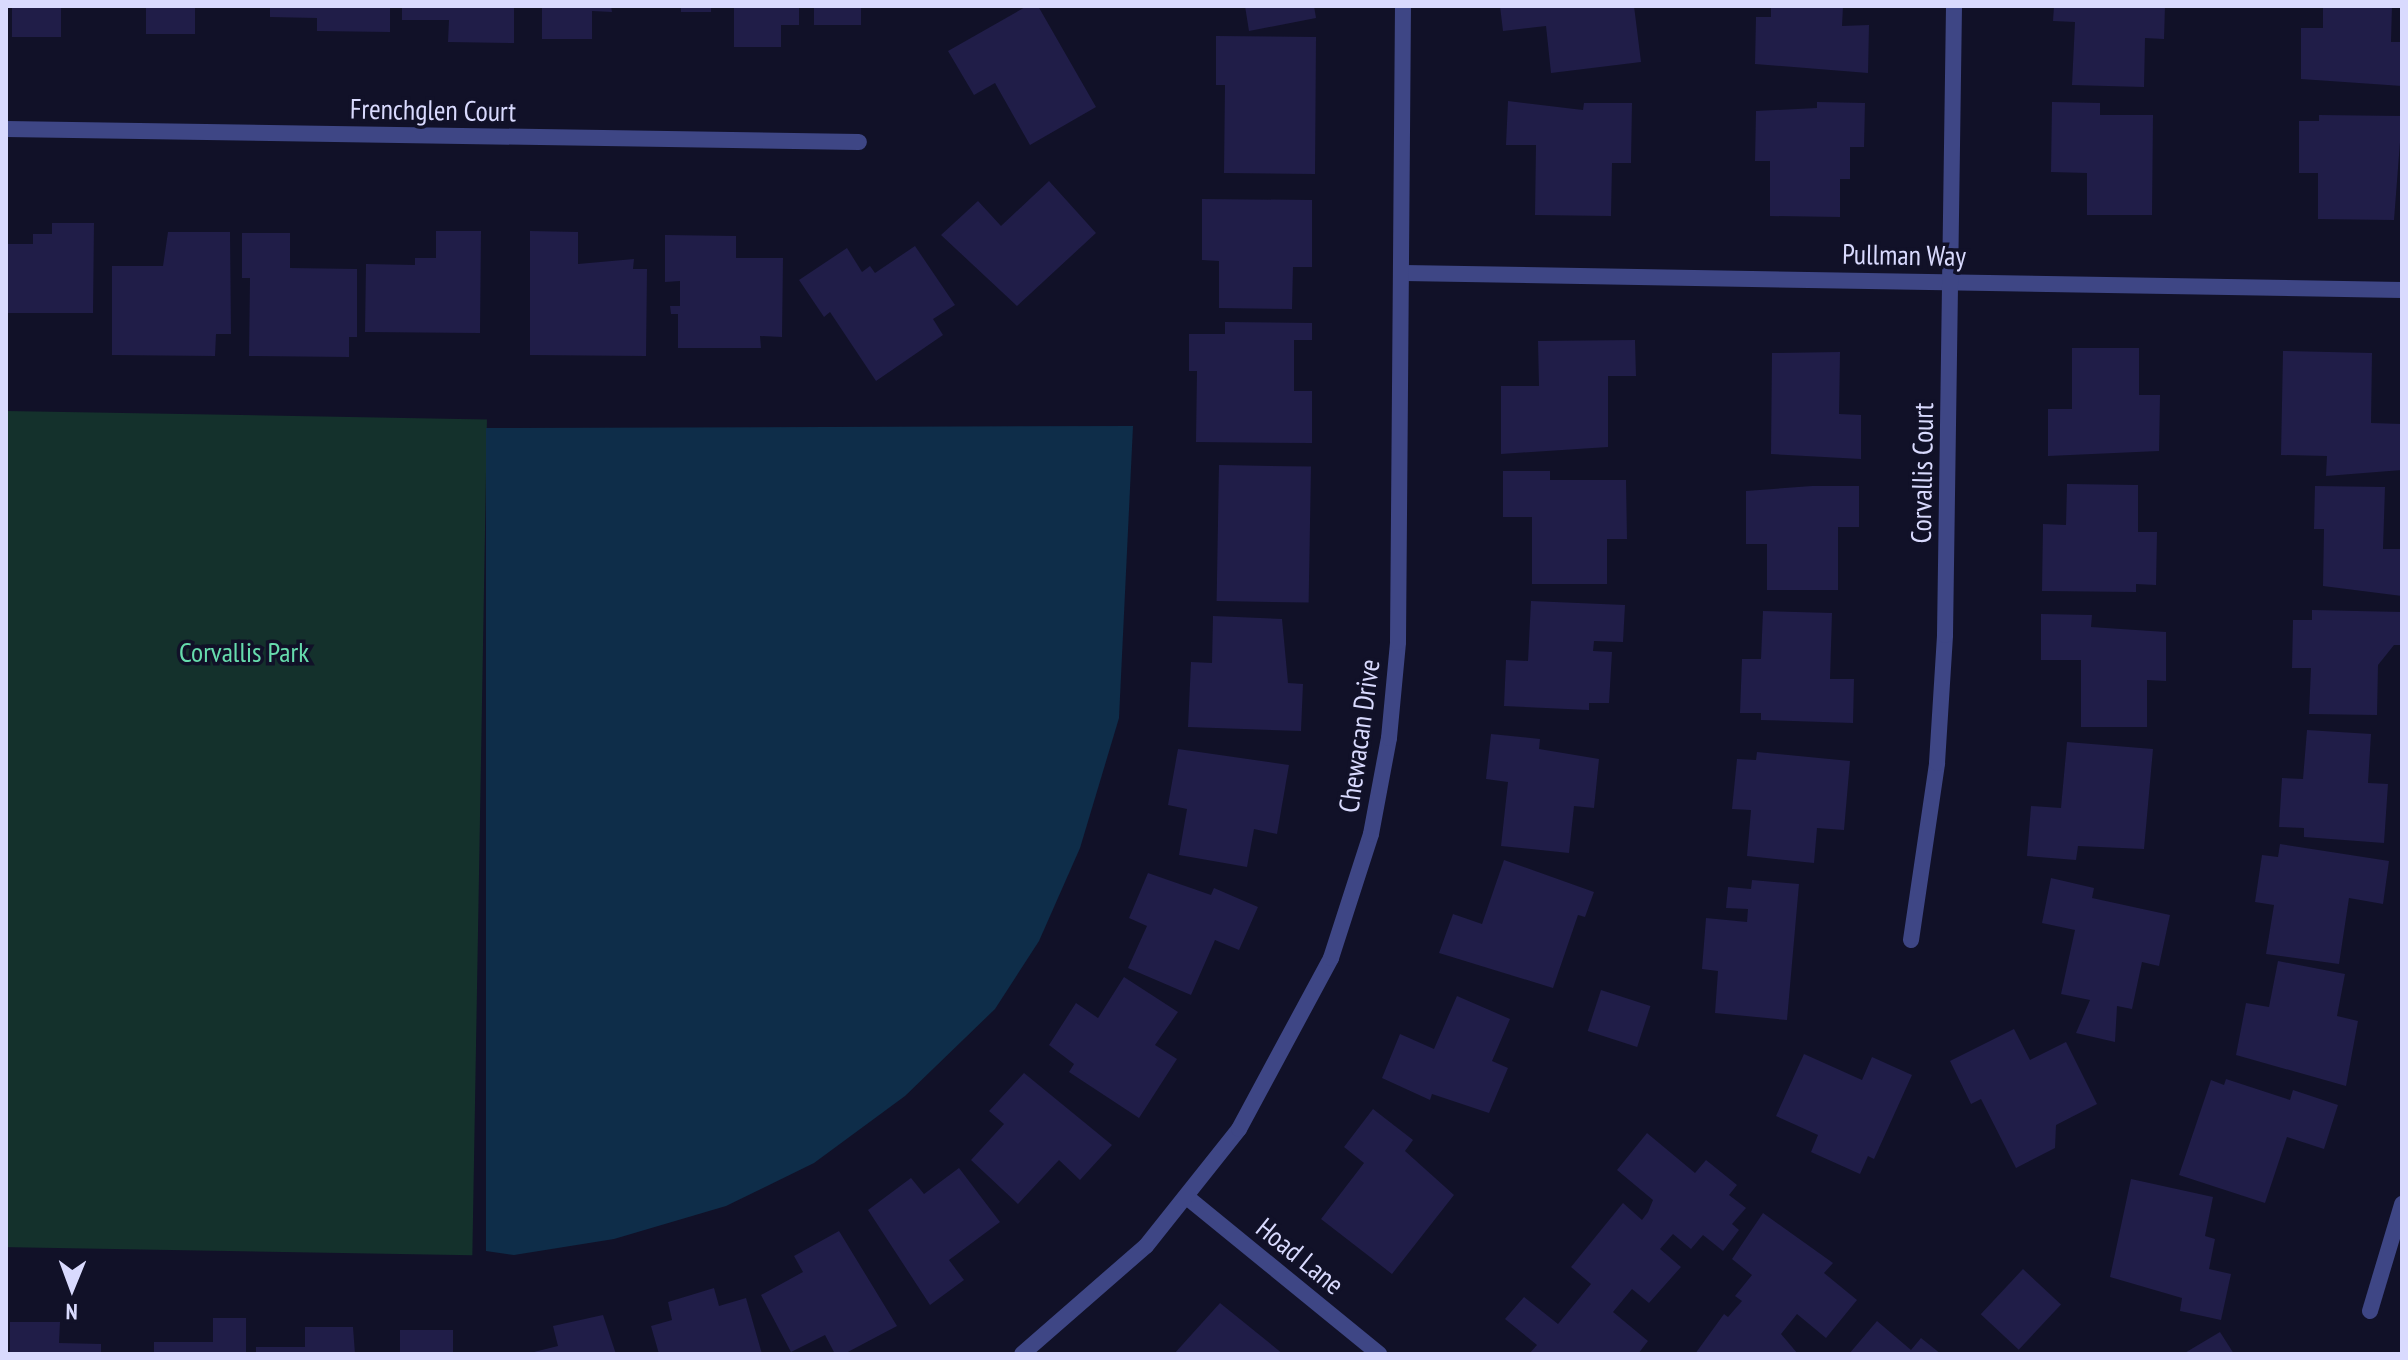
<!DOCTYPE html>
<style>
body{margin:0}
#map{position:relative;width:2408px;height:1360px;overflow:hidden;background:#111128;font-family:"PT Sans Narrow",sans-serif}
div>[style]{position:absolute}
.green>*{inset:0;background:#14312c;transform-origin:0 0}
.water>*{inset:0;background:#0e2d49}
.building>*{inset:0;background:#201d48;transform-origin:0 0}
.minor>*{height:16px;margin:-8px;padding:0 8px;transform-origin:8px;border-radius:8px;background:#3e4685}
span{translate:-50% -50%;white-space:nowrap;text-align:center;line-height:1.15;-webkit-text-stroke:7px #111128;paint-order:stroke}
.street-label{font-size:28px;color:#d9dafe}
.park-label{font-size:28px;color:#66dcad}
.frame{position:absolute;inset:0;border:8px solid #d9dafe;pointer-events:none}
.north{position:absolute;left:32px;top:1248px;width:80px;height:80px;-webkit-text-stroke:6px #111128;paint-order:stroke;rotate:181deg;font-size:22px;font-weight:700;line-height:32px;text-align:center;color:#d9dafe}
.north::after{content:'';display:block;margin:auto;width:28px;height:36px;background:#d9dafe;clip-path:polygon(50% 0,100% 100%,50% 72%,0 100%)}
</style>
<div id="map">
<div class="green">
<i style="left:6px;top:411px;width:481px;height:836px;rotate:1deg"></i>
</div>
<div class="water">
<i style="clip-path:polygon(1133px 426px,1119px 718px,1080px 848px,1039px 941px,995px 1009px,905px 1096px,814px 1163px,726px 1206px,614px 1239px,514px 1255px,486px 1251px,486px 428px)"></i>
</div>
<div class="building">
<i style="left:12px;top:6px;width:49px;height:31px"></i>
<i style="left:146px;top:6px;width:49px;height:28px"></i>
<i style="clip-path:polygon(270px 6px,390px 6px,390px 32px,317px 31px,317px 18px,270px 17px)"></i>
<i style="clip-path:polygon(402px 6px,514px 6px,514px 43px,448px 42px,449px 20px,402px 20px)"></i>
<i style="clip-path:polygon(542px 6px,611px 6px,612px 12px,592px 11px,592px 39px,542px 39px)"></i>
<i style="left:681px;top:6px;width:30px;height:6px"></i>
<i style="clip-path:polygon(734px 6px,799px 6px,799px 25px,781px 25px,781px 47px,734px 47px)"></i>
<i style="left:814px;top:6px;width:47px;height:19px"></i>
<i style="clip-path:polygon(1027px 6px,1038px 6px,1096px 107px,1030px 145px,995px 83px,974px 95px,948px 51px)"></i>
<i style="clip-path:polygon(1245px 6px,1314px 6px,1316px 18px,1249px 31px)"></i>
<i style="clip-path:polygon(1500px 6px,1634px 6px,1641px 62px,1551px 73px,1546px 26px,1503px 31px)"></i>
<i style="clip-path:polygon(1771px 6px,1843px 6px,1842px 26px,1869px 25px,1868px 73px,1755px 64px,1756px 17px,1771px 17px)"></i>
<i style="clip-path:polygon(2054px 6px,2165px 6px,2164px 39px,2145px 38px,2144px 87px,2072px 85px,2075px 22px,2053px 21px)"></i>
<i style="clip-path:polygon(2323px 6px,2392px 6px,2391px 42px,2402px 42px,2402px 86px,2301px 79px,2301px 28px,2323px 28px)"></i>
<i style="clip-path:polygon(1216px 36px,1316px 37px,1315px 174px,1224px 173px,1225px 85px,1216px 85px)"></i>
<i style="clip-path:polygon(1508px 101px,1583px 110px,1584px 103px,1632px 103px,1631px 163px,1612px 163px,1611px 216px,1535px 215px,1536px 145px,1506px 145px)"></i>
<i style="clip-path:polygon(1817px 102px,1865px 103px,1864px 147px,1850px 147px,1850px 179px,1840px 179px,1840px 217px,1770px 216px,1770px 161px,1755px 161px,1756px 111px,1817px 108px)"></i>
<i style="clip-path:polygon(2052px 102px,2100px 103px,2100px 115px,2153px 115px,2152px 215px,2087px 215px,2087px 173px,2051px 172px)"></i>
<i style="clip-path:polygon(2319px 115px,2402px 116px,2394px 220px,2318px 219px,2318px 173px,2299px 173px,2299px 121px,2319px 121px)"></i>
<i style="clip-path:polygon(1049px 181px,1096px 233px,1017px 306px,941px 235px,978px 201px,1001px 226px)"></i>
<i style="clip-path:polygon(1202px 199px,1312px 200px,1312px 267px,1293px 267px,1292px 309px,1219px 308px,1219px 261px,1202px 260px)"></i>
<i style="clip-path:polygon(52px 223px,94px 223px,93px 313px,6px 313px,6px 244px,33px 244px,33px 234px,52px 234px)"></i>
<i style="clip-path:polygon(436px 231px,481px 231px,480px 333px,365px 332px,366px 264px,415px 265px,415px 258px,436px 258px)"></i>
<i style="clip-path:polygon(530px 231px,578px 232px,578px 264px,634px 259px,633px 269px,647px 269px,646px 356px,530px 355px)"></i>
<i style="clip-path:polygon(168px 232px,230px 232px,231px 334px,216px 334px,215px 356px,112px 355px,112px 266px,163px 266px)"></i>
<i style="clip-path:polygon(242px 233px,290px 233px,290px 268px,357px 269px,357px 337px,349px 337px,349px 357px,249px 356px,250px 278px,242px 278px)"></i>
<i style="clip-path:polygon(665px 235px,736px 236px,736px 258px,783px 258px,782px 337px,760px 336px,761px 348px,678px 348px,678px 314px,671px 314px,670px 306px,680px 306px,680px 281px,665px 282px)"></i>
<i style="clip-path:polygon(915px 246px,955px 305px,933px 319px,943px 335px,876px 381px,830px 312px,824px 317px,799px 280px,847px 248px,862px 272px,870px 266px,875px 273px)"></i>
<i style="clip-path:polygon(1225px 322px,1312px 323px,1312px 340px,1294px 340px,1294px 391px,1312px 391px,1312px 443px,1196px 442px,1197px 371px,1189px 371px,1189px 334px,1225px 334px)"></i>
<i style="clip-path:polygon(1635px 340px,1636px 376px,1608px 376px,1608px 447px,1501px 454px,1501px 386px,1539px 386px,1538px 341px)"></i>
<i style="clip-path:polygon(2072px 348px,2139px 348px,2139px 395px,2160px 395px,2159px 451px,2048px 456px,2048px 409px,2072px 409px)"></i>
<i style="clip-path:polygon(2283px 351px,2372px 353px,2371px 423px,2402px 424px,2402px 470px,2326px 476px,2327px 456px,2281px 455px)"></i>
<i style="clip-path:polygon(1840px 352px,1839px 414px,1861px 415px,1861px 459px,1771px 454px,1772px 353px)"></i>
<i style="left:1219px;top:465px;width:92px;height:136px;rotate:1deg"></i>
<i style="clip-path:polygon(1503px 471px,1550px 471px,1550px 480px,1626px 480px,1627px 539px,1607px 539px,1607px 584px,1532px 584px,1532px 517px,1503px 517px)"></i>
<i style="clip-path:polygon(2067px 484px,2138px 485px,2138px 532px,2157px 532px,2156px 585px,2136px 584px,2136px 592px,2042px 591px,2043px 524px,2066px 525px)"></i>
<i style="clip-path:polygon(1812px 486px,1859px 486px,1859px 527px,1838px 527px,1838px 590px,1767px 590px,1767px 544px,1746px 544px,1746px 491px)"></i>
<i style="clip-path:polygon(2315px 486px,2385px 487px,2383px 549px,2402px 549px,2402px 596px,2323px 586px,2324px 529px,2314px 529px)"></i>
<i style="clip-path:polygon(1531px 601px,1625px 605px,1623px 642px,1594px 641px,1593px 651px,1612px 652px,1609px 703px,1589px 703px,1589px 710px,1504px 706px,1506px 660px,1528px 661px)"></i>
<i style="clip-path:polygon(2312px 610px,2402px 612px,2402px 645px,2394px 645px,2378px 665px,2377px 715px,2309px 714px,2311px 668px,2292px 668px,2293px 620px,2312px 620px)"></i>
<i style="clip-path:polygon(1763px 611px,1832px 613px,1830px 679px,1854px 679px,1853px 723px,1761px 720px,1761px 713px,1740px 713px,1742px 659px,1761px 659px)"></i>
<i style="clip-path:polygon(2041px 614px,2092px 615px,2091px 627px,2166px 632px,2166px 681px,2147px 680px,2147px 727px,2081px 727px,2081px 660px,2041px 660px)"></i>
<i style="clip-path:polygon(1213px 616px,1282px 619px,1288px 683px,1303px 684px,1301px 731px,1188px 727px,1191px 662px,1212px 663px)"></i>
<i style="clip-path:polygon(2307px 730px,2371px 734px,2368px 783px,2388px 784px,2384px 843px,2304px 837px,2304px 828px,2279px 827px,2282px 778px,2303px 779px)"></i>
<i style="clip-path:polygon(1491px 734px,1540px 739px,1539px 749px,1599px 759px,1594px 808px,1574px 806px,1569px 853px,1501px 846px,1508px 782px,1486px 779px)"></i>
<i style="clip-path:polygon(2067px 742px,2153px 749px,2144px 849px,2078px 846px,2076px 860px,2027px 856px,2031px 806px,2061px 808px)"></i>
<i style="clip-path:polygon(1178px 749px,1289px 765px,1277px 834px,1254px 829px,1247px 867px,1179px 855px,1187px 809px,1168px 805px)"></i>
<i style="clip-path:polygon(1757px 752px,1850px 761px,1844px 830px,1817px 828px,1814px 863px,1747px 856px,1751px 810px,1732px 809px,1737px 759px,1756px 760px)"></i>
<i style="clip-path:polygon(2280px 844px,2389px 861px,2383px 904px,2349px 898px,2339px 964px,2266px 954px,2274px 905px,2255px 902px,2262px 855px,2278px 857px)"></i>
<i style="clip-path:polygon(1504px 860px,1594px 892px,1585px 917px,1578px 915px,1553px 988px,1439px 953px,1453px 914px,1482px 924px)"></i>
<i style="clip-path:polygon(1148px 873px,1211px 895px,1214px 888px,1258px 907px,1239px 950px,1215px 940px,1191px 995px,1128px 968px,1147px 926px,1129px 918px)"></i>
<i style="clip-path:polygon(2051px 878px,2094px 888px,2092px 898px,2170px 915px,2159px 966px,2142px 962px,2132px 1009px,2117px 1006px,2115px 1042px,2076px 1033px,2090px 1000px,2061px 994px,2075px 930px,2042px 923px)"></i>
<i style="clip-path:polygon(1752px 880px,1799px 884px,1787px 1020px,1715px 1013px,1718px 971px,1702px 969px,1706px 918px,1747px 922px,1748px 909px,1726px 908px,1728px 887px,1751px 889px)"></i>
<i style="clip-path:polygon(2278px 961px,2345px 974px,2337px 1016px,2358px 1021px,2346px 1086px,2236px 1055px,2246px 1003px,2269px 1007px)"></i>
<i style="clip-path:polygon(1124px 977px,1178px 1012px,1155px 1045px,1177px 1059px,1139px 1118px,1069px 1072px,1074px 1064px,1049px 1045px,1076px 1003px,1098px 1018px)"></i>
<i style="left:1601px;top:990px;width:52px;height:43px;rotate:18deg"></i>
<i style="clip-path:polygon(1457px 996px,1510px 1019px,1492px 1061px,1508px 1068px,1489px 1113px,1432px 1094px,1430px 1100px,1382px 1078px,1400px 1034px,1434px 1049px)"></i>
<i style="clip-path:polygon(2014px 1029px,2030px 1060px,2066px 1042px,2097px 1104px,2056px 1125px,2055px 1148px,2016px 1168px,1981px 1099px,1971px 1104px,1950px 1061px)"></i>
<i style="clip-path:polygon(1804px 1054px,1862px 1080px,1872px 1057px,1912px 1075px,1874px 1159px,1868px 1156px,1860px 1174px,1811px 1152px,1818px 1135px,1776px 1116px)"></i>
<i style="clip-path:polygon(1024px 1073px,1112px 1145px,1080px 1180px,1059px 1160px,1018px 1204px,971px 1160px,1004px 1124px,989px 1111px)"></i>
<i style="clip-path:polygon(2226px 1079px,2290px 1100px,2293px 1090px,2338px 1105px,2324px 1149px,2287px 1137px,2265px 1203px,2179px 1175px,2211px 1080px,2224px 1085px)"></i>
<i style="clip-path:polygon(1373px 1109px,1413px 1140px,1405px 1151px,1454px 1195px,1392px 1274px,1321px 1219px,1364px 1163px,1344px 1147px)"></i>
<i style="clip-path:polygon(1647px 1133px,1695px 1173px,1706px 1160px,1737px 1185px,1729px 1195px,1746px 1208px,1732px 1224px,1739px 1230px,1723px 1251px,1703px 1235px,1691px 1249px,1673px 1234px,1660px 1249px,1681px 1267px,1649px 1303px,1632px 1289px,1613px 1312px,1648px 1341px,1638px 1354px,1529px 1354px,1537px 1345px,1505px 1319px,1524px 1297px,1558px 1324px,1591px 1284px,1571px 1267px,1623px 1203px,1642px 1220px,1648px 1212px,1653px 1200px,1617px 1170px)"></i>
<i style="clip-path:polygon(959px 1168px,1000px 1222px,949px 1260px,964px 1280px,930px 1305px,868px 1210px,911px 1178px,924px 1194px)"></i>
<i style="clip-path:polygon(2131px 1179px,2213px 1197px,2205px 1236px,2215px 1239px,2209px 1269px,2231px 1274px,2221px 1320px,2180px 1311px,2182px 1298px,2110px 1277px)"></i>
<i style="clip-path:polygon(1763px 1213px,1833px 1263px,1824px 1273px,1857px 1300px,1826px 1338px,1797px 1314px,1781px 1334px,1798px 1354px,1695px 1354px,1724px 1314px,1728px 1317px,1742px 1301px,1735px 1296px,1752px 1275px,1732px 1259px)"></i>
<i style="clip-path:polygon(839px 1231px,897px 1326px,844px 1354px,835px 1354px,825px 1335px,791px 1352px,761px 1295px,803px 1272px,794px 1256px)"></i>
<i style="left:2023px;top:1269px;width:52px;height:62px;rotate:43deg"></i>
<i style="clip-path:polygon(714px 1288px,719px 1306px,746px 1298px,762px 1354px,659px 1354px,651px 1326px,672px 1320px,668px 1302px)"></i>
<i style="clip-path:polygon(1220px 1303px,1283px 1354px,1174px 1354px)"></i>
<i style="clip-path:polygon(603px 1315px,616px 1354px,526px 1354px,558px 1346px,553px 1326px)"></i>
<i style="clip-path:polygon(213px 1318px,246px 1318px,246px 1354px,154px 1354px,154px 1342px,213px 1342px)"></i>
<i style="clip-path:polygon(1877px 1321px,1911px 1350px,1921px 1338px,1941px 1354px,1849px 1354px)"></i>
<i style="clip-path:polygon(10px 1322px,60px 1322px,59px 1343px,101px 1344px,101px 1354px,10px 1354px)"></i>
<i style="clip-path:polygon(305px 1327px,353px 1327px,355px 1354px,256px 1354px,256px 1347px,305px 1347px)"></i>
<i style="left:400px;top:1330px;width:53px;height:24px"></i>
<i style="clip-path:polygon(2220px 1332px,2234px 1354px,2183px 1354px)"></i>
</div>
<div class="minor">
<i style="left:6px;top:129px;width:853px;rotate:0.87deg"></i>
<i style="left:1404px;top:273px;width:998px;rotate:0.98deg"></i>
<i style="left:1911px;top:940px;width:179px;rotate:-81.6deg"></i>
<i style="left:1937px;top:763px;width:128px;rotate:-86.4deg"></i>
<i style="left:1945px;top:635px;width:629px;rotate:-89.18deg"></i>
<i style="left:1188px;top:1198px;width:247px;rotate:39.2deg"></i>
<i style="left:2370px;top:1311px;width:112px;rotate:-73.3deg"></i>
<i style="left:1022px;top:1354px;width:164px;rotate:-41.1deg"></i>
<i style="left:1146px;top:1246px;width:149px;rotate:-51.5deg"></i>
<i style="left:1239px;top:1129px;width:194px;rotate:-61.7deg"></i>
<i style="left:1331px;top:958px;width:130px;rotate:-72.1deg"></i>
<i style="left:1371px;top:834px;width:98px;rotate:-79.4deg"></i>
<i style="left:1389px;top:738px;width:96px;rotate:-84.6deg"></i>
<i style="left:1398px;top:642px;width:636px;rotate:-89.55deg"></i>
</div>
<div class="street-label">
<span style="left:433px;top:110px;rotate:1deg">Frenchglen Court</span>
<span style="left:1904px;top:255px;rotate:1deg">Pullman Way</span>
<span style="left:1922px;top:473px;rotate:-89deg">Corvallis Court</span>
<span style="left:1359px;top:736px;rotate:-82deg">Chewacan Drive</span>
<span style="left:1300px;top:1256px;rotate:39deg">Hoad Lane</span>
</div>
<div class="park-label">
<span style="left:244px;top:652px">Corvallis Park</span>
</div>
<div class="frame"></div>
<div class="north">N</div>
</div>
